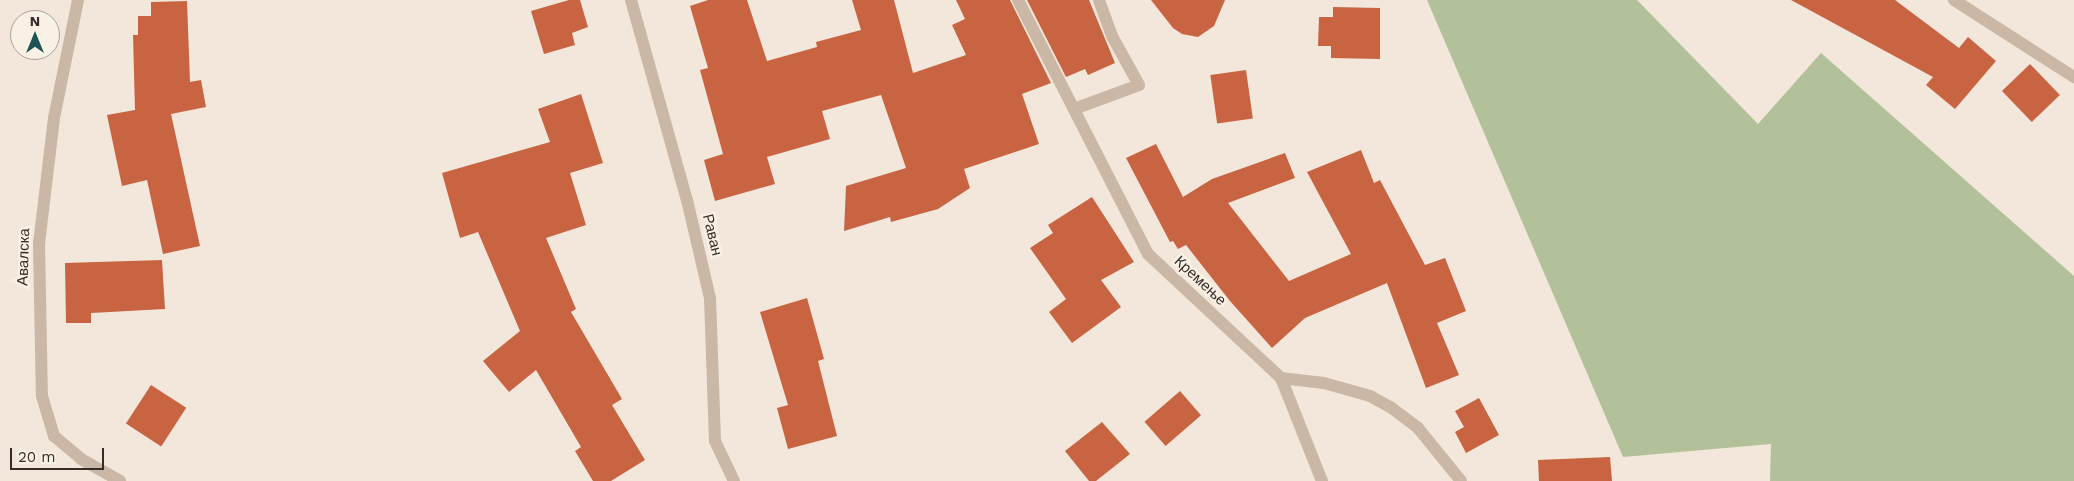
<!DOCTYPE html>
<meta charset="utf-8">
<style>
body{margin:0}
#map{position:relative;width:2074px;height:481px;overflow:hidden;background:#f2e7da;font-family:"Work Sans",sans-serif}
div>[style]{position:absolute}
.green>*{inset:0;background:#b3c19a}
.building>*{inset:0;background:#c86442;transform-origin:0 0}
.lane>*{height:12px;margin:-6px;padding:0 6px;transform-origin:6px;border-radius:6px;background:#cab7a6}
.street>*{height:12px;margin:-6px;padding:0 6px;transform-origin:6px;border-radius:6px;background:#cab7a6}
span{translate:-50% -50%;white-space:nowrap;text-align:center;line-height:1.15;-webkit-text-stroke:5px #f9f1e6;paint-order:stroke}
.street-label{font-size:15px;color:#362c27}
.north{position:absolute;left:10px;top:10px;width:50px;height:50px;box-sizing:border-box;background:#f9f1e6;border:1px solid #aba29a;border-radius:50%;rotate:0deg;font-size:14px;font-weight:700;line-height:20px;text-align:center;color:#362c27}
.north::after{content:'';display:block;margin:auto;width:18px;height:22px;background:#1c5358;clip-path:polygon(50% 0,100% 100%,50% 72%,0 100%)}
.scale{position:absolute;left:10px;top:448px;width:94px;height:22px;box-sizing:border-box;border:2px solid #362c27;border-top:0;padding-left:6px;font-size:15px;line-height:18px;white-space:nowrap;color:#362c27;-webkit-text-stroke:4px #f9f1e6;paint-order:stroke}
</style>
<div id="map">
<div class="green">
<i style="clip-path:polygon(1427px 0,1637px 0,1758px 124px,1821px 53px,2074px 276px,2074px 481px,1770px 481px,1771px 444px,1623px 457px)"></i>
</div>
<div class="building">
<i style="clip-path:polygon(569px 0,580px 0,588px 27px,572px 33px,575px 45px,544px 54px,531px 11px)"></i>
<i style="clip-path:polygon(708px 0,747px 0,767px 61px,817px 47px,816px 42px,861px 30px,852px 0,894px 0,913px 73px,966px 55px,952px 25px,965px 19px,956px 0,1010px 0,1051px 83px,1022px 94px,1039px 144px,964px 169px,970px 188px,938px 209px,891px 222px,890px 217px,844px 231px,846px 186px,906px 168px,881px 95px,822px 111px,830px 139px,767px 157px,775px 184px,715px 201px,704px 160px,723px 154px,700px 70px,708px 68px,690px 6px)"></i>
<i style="clip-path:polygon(1027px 0,1089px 0,1115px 63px,1088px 75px,1085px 69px,1066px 77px)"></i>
<i style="clip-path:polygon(1151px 0,1225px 0,1214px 26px,1198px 37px,1182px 34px,1173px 28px)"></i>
<i style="clip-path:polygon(1791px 0,1895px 0,1959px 48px,1968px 37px,1996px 61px,1955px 109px,1926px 85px,1933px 77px)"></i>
<i style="clip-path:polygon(187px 1px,190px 82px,201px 80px,206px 107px,171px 114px,200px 246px,163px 254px,147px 180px,122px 186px,107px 115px,135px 110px,133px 35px,138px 35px,138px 16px,151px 16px,151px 2px)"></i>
<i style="clip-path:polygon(1333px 7px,1380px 8px,1380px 59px,1331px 58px,1331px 46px,1318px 46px,1319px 17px,1333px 17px)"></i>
<i style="left:2030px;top:64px;width:43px;height:39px;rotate:46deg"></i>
<i style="left:1246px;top:70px;width:49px;height:36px;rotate:82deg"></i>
<i style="clip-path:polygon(581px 94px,603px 163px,570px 173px,586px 225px,546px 238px,576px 309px,571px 312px,622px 399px,612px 405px,645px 460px,611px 481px,593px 481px,575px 451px,581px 447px,536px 370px,509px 392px,483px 361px,520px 331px,478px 232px,460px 238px,442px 173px,550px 142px,538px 109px)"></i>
<i style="clip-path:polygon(1156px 144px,1183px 197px,1212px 179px,1285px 153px,1295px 178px,1228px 203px,1289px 281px,1351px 254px,1307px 172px,1361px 150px,1374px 183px,1380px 180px,1425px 265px,1445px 258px,1466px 311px,1437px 323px,1459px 375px,1426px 388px,1387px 283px,1305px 318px,1272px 348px,1230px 301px,1186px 245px,1178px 249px,1173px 241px,1170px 242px,1126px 158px)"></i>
<i style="clip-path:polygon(1092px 197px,1134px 262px,1101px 280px,1121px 307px,1072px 343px,1049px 312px,1066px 299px,1030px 248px,1053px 233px,1048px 225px)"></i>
<i style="clip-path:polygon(162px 260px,165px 309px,91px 313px,91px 323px,66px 323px,65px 263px)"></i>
<i style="clip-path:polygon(807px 298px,824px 359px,818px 361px,837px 436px,788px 449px,777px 408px,788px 405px,760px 312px)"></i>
<i style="left:151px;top:385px;width:42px;height:46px;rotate:33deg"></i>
<i style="left:1180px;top:391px;width:32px;height:47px;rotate:49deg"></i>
<i style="clip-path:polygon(1479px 398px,1499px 435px,1466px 453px,1455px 432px,1464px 427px,1455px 411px)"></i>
<i style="clip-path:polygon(1102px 422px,1130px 454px,1096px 481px,1089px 481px,1065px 451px)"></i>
<i style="clip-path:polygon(1610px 457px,1612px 481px,1539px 481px,1538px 460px)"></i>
</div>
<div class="lane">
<i style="left:1074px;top:109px;width:69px;rotate:-20.3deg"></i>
<i style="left:1139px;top:85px;width:56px;rotate:-118.9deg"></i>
<i style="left:1112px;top:36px;width:38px;rotate:-110deg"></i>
</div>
<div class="street">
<i style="left:78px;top:0;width:120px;rotate:101.5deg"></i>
<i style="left:54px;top:118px;width:127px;rotate:96.8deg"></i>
<i style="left:39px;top:244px;width:152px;rotate:88.9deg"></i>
<i style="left:42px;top:396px;width:42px;rotate:73.3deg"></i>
<i style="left:54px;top:436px;width:35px;rotate:40deg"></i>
<i style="left:81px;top:459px;width:45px;rotate:29.4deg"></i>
<i style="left:631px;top:0;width:208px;rotate:74.4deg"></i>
<i style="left:687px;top:200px;width:101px;rotate:76.8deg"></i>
<i style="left:710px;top:298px;width:143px;rotate:88deg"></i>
<i style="left:715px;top:441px;width:44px;rotate:64.6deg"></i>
<i style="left:1018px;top:0;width:285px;rotate:62.9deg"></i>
<i style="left:1148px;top:254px;width:182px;rotate:43deg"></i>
<i style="left:1281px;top:378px;width:43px;rotate:6.6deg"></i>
<i style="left:1324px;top:383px;width:48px;rotate:15.8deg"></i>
<i style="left:1370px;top:396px;width:26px;rotate:29deg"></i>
<i style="left:1393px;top:409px;width:31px;rotate:37deg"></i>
<i style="left:1418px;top:428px;width:68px;rotate:50.9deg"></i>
<i style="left:1954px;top:0;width:143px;rotate:32.7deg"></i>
<i style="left:1281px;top:378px;width:111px;rotate:68.3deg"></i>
</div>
<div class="street-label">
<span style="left:712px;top:235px;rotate:76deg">Раван</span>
<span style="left:24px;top:257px;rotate:-88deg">Авалска</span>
<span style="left:1200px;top:281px;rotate:43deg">Кремење</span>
</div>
<div class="north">N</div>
<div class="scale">20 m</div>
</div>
